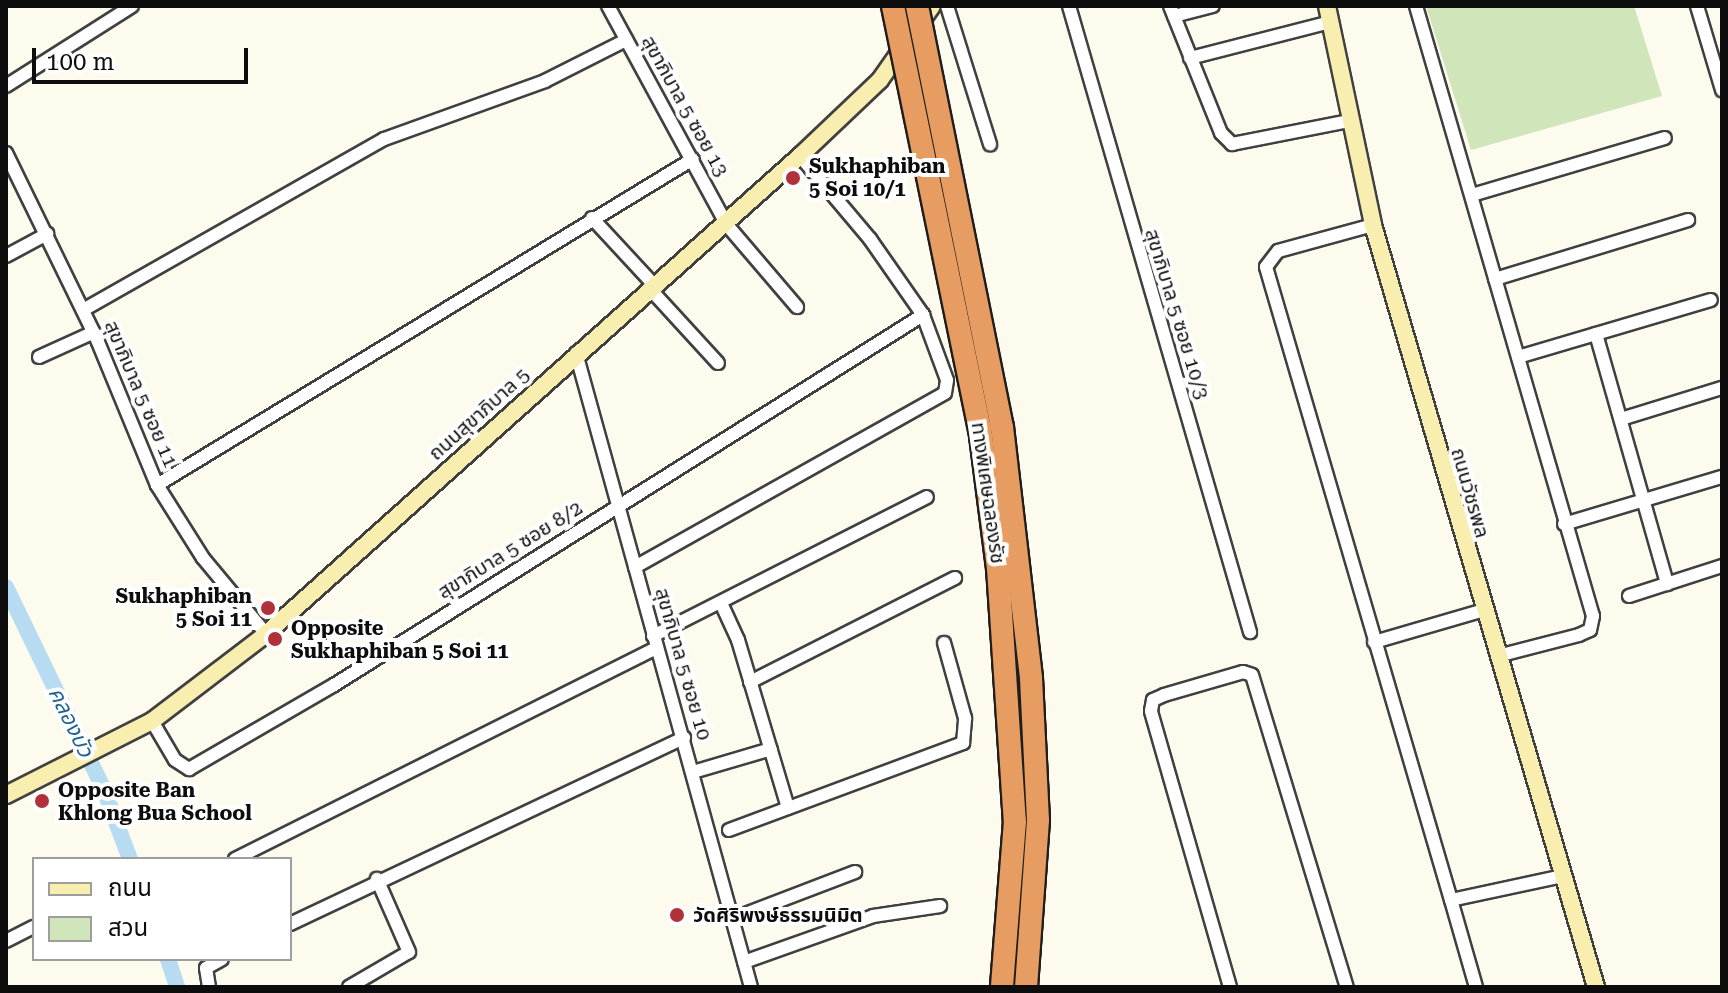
<!DOCTYPE html>
<meta charset="utf-8">
<style>
body{margin:0}
#map{position:relative;width:1728px;height:993px;overflow:hidden;background:#fdfaee;font-family:"Roboto Serif","Noto Sans Thai",serif}
div>[style]{position:absolute}
.green>*{inset:0;background:#d1e5bb}
.canal>*{height:16px;margin:-8px;padding:0 8px;transform-origin:8px;border-radius:8px;background:#b7dcf1}
.roads{filter:drop-shadow(2px 0 #404040) drop-shadow(-2px 0 #404040) drop-shadow(0 2px #404040) drop-shadow(0 -2px #404040)}
.street>*{height:12px;margin:-6px;padding:0 6px;transform-origin:6px;border-radius:6px;background:#fff}
.secondary>*{height:16px;margin:-8px;padding:0 8px;transform-origin:8px;border-radius:8px;background:#f8eeaf}
.bridges{filter:drop-shadow(2px 0 #1e1e1e) drop-shadow(-2px 0 #1e1e1e) drop-shadow(0 2px #1e1e1e) drop-shadow(0 -2px #1e1e1e)}
.highway-bridge>*{height:22px;margin:-11px;padding:0 11px;transform-origin:11px;border-radius:11px;background:#e79c62}
.dots>*{width:22px;height:22px;translate:-50% -50%;box-sizing:border-box;border:4px solid #fff;border-radius:50%}
span{translate:-50% -50%;white-space:nowrap;text-align:center;line-height:1.15;-webkit-text-stroke:8px #fff;paint-order:stroke}
.street-label{font-size:20px;color:#0d0d0d}
.poi-label{font-size:20px;color:#0d0d0d;font-weight:700}
.left{translate:0 -50%;text-align:left}
.right{translate:-100% -50%;text-align:right}
.water-label{font-size:22px;color:#216493;font-style:italic}
.frame{position:absolute;inset:0;border:8px solid #0d0d0d;pointer-events:none}
.legend{position:absolute;left:32px;top:857px;width:260px;height:104px;box-sizing:border-box;background:#fff;border:2px solid #9e9e9e;margin:0;padding:10px 14px;list-style:none;font-size:24px;color:#0d0d0d}
.legend li{display:flex;align-items:center;gap:16px;height:40px}
.legend b{width:40px;border:2px solid #9e9e9e}
.scale{position:absolute;left:32px;top:48px;width:216px;height:36px;box-sizing:border-box;border:4px solid #0d0d0d;border-top:0;padding-left:10px;font-size:24px;line-height:28px;white-space:nowrap;color:#0d0d0d;-webkit-text-stroke:6px #fff;paint-order:stroke}
</style>
<div id="map">
<div class="green">
<i style="clip-path:polygon(1426px 6px,1634px 6px,1662px 96px,1471px 150px)"></i>
</div>
<div class="canal">
<i style="left:6px;top:587px;width:225px;rotate:64.2deg"></i>
<i style="left:104px;top:790px;width:74px;rotate:69.4deg"></i>
<i style="left:168px;top:959px;width:29px;rotate:72deg"></i>
</div>
<div class="roads">
<div class="street">
<i style="left:608px;top:6px;width:249px;rotate:61.5deg"></i>
<i style="left:727px;top:225px;width:108px;rotate:49.5deg"></i>
<i style="left:947px;top:6px;width:145px;rotate:72.7deg"></i>
<i style="left:1069px;top:6px;width:652px;rotate:73.87deg"></i>
<i style="left:1170px;top:6px;width:137px;rotate:68.1deg"></i>
<i style="left:1221px;top:133px;width:16px;rotate:45deg"></i>
<i style="left:1232px;top:144px;width:119px;rotate:-11.1deg"></i>
<i style="left:1416px;top:6px;width:635px;rotate:73.82deg"></i>
<i style="left:1593px;top:616px;width:14px;rotate:102deg"></i>
<i style="left:1590px;top:630px;width:12px;rotate:156deg"></i>
<i style="left:1579px;top:635px;width:84px;rotate:165.5deg"></i>
<i style="left:1697px;top:6px;width:88px;rotate:73.4deg"></i>
<i style="left:1174px;top:16px;width:40px;rotate:-14.4deg"></i>
<i style="left:1190px;top:58px;width:145px;rotate:-14.4deg"></i>
<i style="left:6px;top:86px;width:149px;rotate:-32.4deg"></i>
<i style="left:6px;top:153px;width:210px;rotate:64deg"></i>
<i style="left:98px;top:342px;width:155px;rotate:67.6deg"></i>
<i style="left:157px;top:485px;width:86px;rotate:57.8deg"></i>
<i style="left:203px;top:558px;width:99px;rotate:50.3deg"></i>
<i style="left:1472px;top:195px;width:201px;rotate:-16.5deg"></i>
<i style="left:592px;top:218px;width:93px;rotate:47.2deg"></i>
<i style="left:1373px;top:225px;width:98px;rotate:164.7deg"></i>
<i style="left:1278px;top:251px;width:20px;rotate:127deg"></i>
<i style="left:1266px;top:267px;width:659px;rotate:73.71deg"></i>
<i style="left:6px;top:256px;width:47px;rotate:-28.2deg"></i>
<i style="left:1495px;top:279px;width:202px;rotate:-17deg"></i>
<i style="left:651px;top:290px;width:99px;rotate:47.5deg"></i>
<i style="left:83px;top:310px;width:346px;rotate:-29.6deg"></i>
<i style="left:384px;top:139px;width:171px;rotate:-19.8deg"></i>
<i style="left:545px;top:81px;width:91px;rotate:-26.8deg"></i>
<i style="left:1596px;top:334px;width:260px;rotate:74.1deg"></i>
<i style="left:576px;top:353px;width:658px;rotate:74.57deg"></i>
<i style="left:39px;top:357px;width:60px;rotate:-24.4deg"></i>
<i style="left:1518px;top:357px;width:201px;rotate:-16.5deg"></i>
<i style="left:1621px;top:419px;width:106px;rotate:-17.1deg"></i>
<i style="left:157px;top:485px;width:627px;rotate:-31.31deg"></i>
<i style="left:1564px;top:524px;width:165px;rotate:-16.6deg"></i>
<i style="left:635px;top:567px;width:355px;rotate:-29.3deg"></i>
<i style="left:945px;top:393px;width:13px;rotate:-81deg"></i>
<i style="left:947px;top:380px;width:69px;rotate:-110.3deg"></i>
<i style="left:923px;top:315px;width:93px;rotate:-124.9deg"></i>
<i style="left:870px;top:239px;width:109px;rotate:-130.1deg"></i>
<i style="left:1629px;top:596px;width:98px;rotate:-17.9deg"></i>
<i style="left:721px;top:603px;width:41px;rotate:65.3deg"></i>
<i style="left:738px;top:640px;width:175px;rotate:73.4deg"></i>
<i style="left:653px;top:636px;width:307px;rotate:-26.9deg"></i>
<i style="left:1374px;top:642px;width:115px;rotate:-16.2deg"></i>
<i style="left:750px;top:682px;width:230px;rotate:-26.9deg"></i>
<i style="left:152px;top:721px;width:45px;rotate:59.5deg"></i>
<i style="left:175px;top:760px;width:17px;rotate:33deg"></i>
<i style="left:189px;top:769px;width:168px;rotate:-30.1deg"></i>
<i style="left:334px;top:685px;width:696px;rotate:-32.14deg"></i>
<i style="left:693px;top:772px;width:81px;rotate:-16.4deg"></i>
<i style="left:729px;top:830px;width:250px;rotate:-20.4deg"></i>
<i style="left:963px;top:743px;width:25px;rotate:-85deg"></i>
<i style="left:965px;top:718px;width:78px;rotate:-105.6deg"></i>
<i style="left:235px;top:859px;width:472px;rotate:-26.6deg"></i>
<i style="left:732px;top:919px;width:132px;rotate:-20.9deg"></i>
<i style="left:290px;top:924px;width:436px;rotate:-25.3deg"></i>
<i style="left:6px;top:941px;width:31px;rotate:-27deg"></i>
<i style="left:744px;top:962px;width:137px;rotate:-19.6deg"></i>
<i style="left:873px;top:916px;width:68px;rotate:-8.5deg"></i>
<i style="left:209px;top:987px;width:19px;rotate:-99deg"></i>
<i style="left:206px;top:968px;width:18px;rotate:-29deg"></i>
<i style="left:349px;top:987px;width:69px;rotate:-30.3deg"></i>
<i style="left:409px;top:952px;width:80px;rotate:-113.7deg"></i>
<i style="left:1230px;top:987px;width:287px;rotate:-106deg"></i>
<i style="left:1151px;top:711px;width:11px;rotate:-80deg"></i>
<i style="left:1153px;top:700px;width:12px;rotate:-24deg"></i>
<i style="left:1164px;top:695px;width:82px;rotate:-16.2deg"></i>
<i style="left:1243px;top:672px;width:9px;rotate:18deg"></i>
<i style="left:1252px;top:675px;width:326px;rotate:73.1deg"></i>
<i style="left:1476px;top:987px;width:91px;rotate:-106deg"></i>
<i style="left:1451px;top:900px;width:115px;rotate:-12.1deg"></i>
</div>
<div class="secondary">
<i style="left:1327px;top:6px;width:224px;rotate:78.1deg"></i>
<i style="left:1373px;top:225px;width:794px;rotate:73.69deg"></i>
<i style="left:6px;top:795px;width:164px;rotate:-26.9deg"></i>
<i style="left:152px;top:721px;width:143px;rotate:-37.3deg"></i>
<i style="left:266px;top:634px;width:717px;rotate:-41.83deg"></i>
<i style="left:800px;top:156px;width:110px;rotate:-43.5deg"></i>
<i style="left:880px;top:80px;width:90px;rotate:-54.9deg"></i>
</div>
</div>
<div class="bridges">
<div class="highway-bridge">
<i style="left:893px;top:6px;width:431px;rotate:78.4deg"></i>
<i style="left:980px;top:428px;width:141px;rotate:82.7deg"></i>
<i style="left:998px;top:568px;width:254px;rotate:86.2deg"></i>
<i style="left:1015px;top:821px;width:167px;rotate:94.5deg"></i>
<i style="left:917px;top:6px;width:429px;rotate:78.6deg"></i>
<i style="left:1002px;top:427px;width:253px;rotate:83.4deg"></i>
<i style="left:1031px;top:678px;width:142px;rotate:87.2deg"></i>
<i style="left:1038px;top:820px;width:167px;rotate:94.1deg"></i>
</div>
</div>
<div class="dots">
<i style="left:793px;top:178px;background:#b0313a"></i>
<i style="left:268px;top:608px;background:#b0313a"></i>
<i style="left:275px;top:639px;background:#b0313a"></i>
<i style="left:42px;top:801px;background:#b0313a"></i>
<i style="left:677px;top:915px;background:#b0313a"></i>
</div>
<div class="street-label">
<span style="left:685px;top:106px;rotate:61deg">สุขาภิบาล 5 ซอย 13</span>
<span style="left:1177px;top:314px;rotate:73deg">สุขาภิบาล 5 ซอย 10/3</span>
<span style="left:141px;top:394px;rotate:67deg">สุขาภิบาล 5 ซอย 11</span>
<span style="left:479px;top:414px;rotate:-42deg">ถนนสุขาภิบาล 5</span>
<span style="left:988px;top:493px;rotate:82deg">ทางพิเศษฉลองรัช</span>
<span style="left:1470px;top:493px;rotate:74deg">ถนนวัชรพล</span>
<span style="left:510px;top:550px;rotate:-32deg">สุขาภิบาล 5 ซอย 8/2</span>
<span style="left:683px;top:664px;rotate:74deg">สุขาภิบาล 5 ซอย 10</span>
</div>
<div class="poi-label">
<span class="left" style="left:809px;top:178px">Sukhaphiban<br>5 Soi 10/1</span>
<span class="right" style="left:252px;top:608px">Sukhaphiban<br>5 Soi 11</span>
<span class="left" style="left:291px;top:640px">Opposite<br>Sukhaphiban 5 Soi 11</span>
<span class="left" style="left:58px;top:802px">Opposite Ban<br>Khlong Bua School</span>
<span class="left" style="left:693px;top:915px">วัดศิริพงษ์ธรรมนิมิต</span>
</div>
<div class="water-label">
<span style="left:71px;top:722px;rotate:64deg">คลองบัว</span>
</div>
<div class="frame"></div>
<ul class="legend">
<li><b style="height:10px;background:#f8eeaf"></b>ถนน</li>
<li><b style="height:22px;background:#d1e5bb"></b>สวน</li>
</ul>
<div class="scale">100 m</div>
</div>
